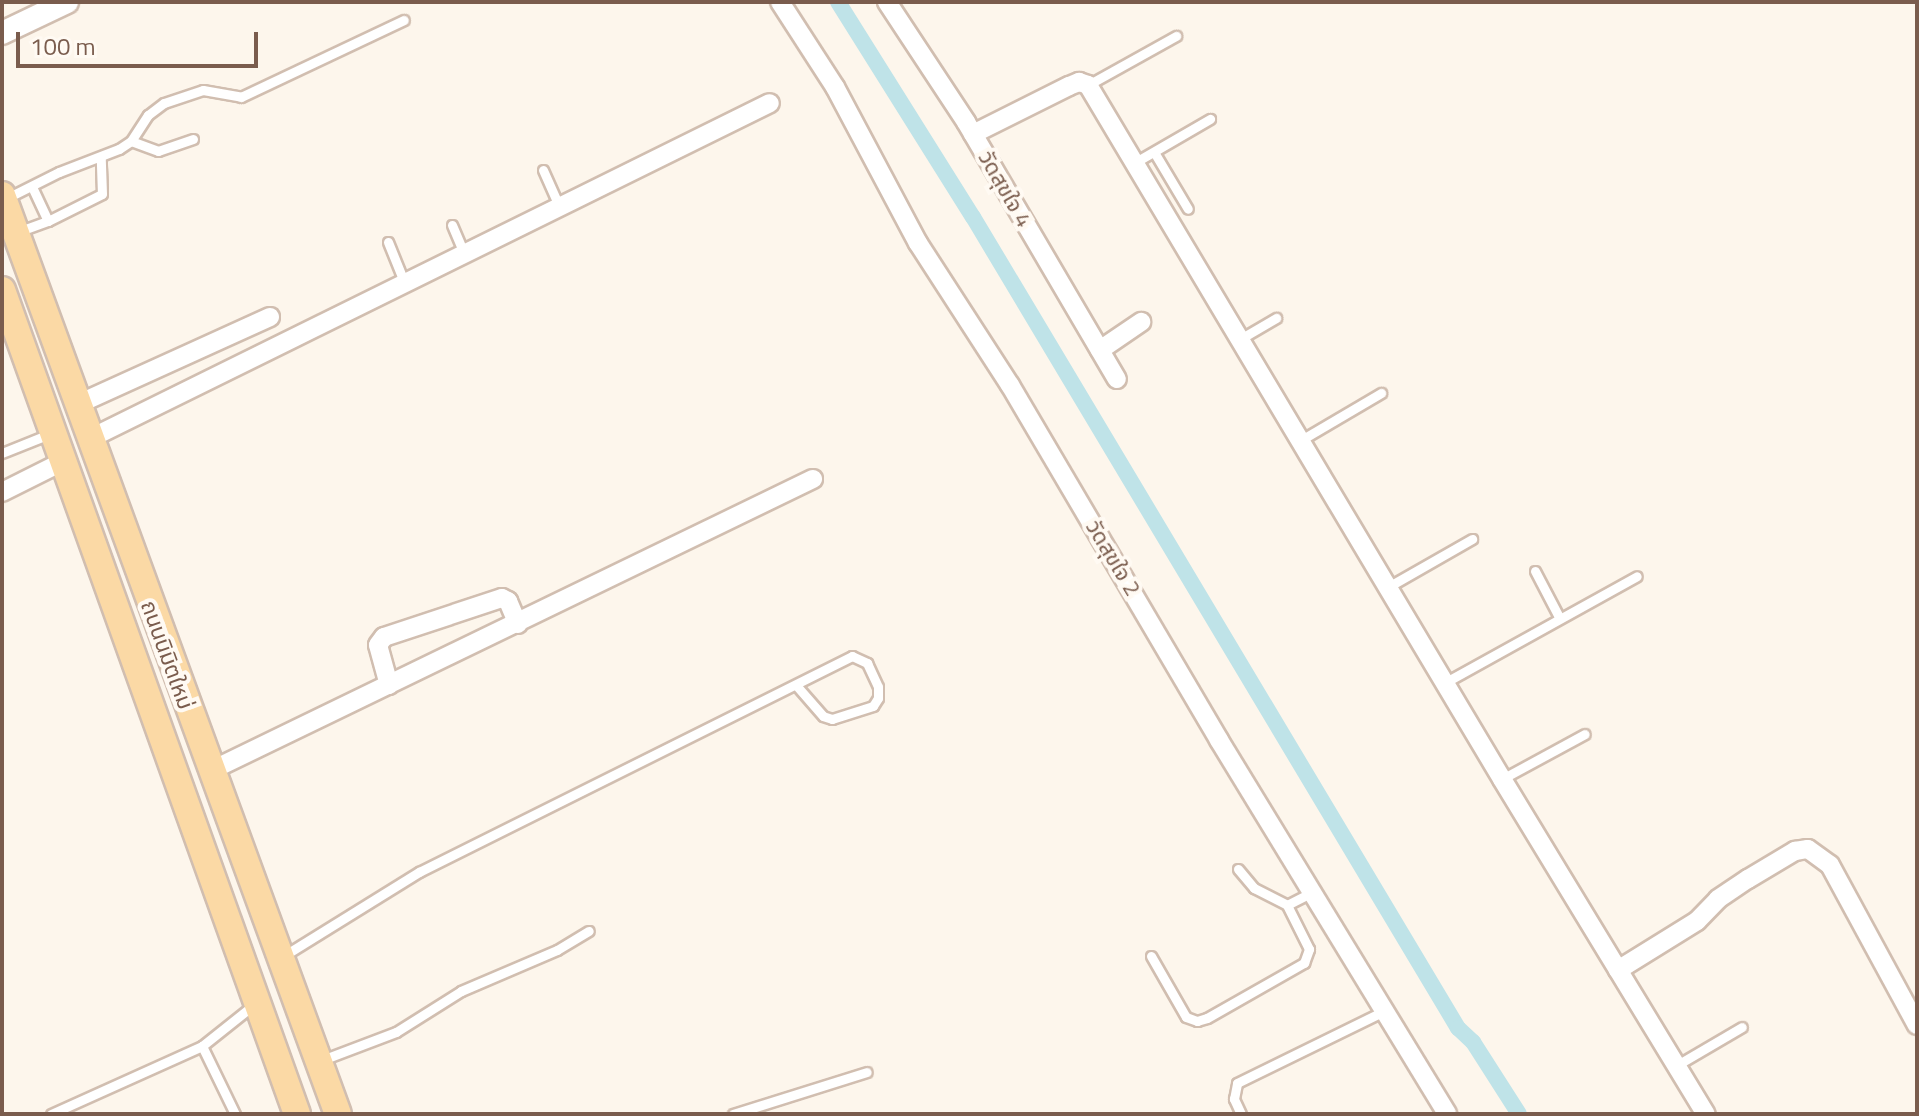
<!DOCTYPE html>
<meta charset="utf-8">
<style>
body{margin:0}
#map{position:relative;width:1919px;height:1116px;overflow:hidden;background:#fdf6ec;font-family:"Titillium Web","Noto Sans Thai",sans-serif}
div>[style]{position:absolute}
.canal>*{height:16px;margin:-8px;padding:0 8px;transform-origin:8px;border-radius:8px;background:#bfe3e8}
.roads{filter:drop-shadow(2px 0 #d1beb0) drop-shadow(-2px 0 #d1beb0) drop-shadow(0 2px #d1beb0) drop-shadow(0 -2px #d1beb0)}
.service>*{height:9px;margin:-4.5px;padding:0 4.5px;transform-origin:4.5px;border-radius:4.5px;background:#fff}
.minor>*{height:18px;margin:-9px;padding:0 9px;transform-origin:9px;border-radius:9px;background:#fff}
.tertiary>*{height:22px;margin:-11px;padding:0 11px;transform-origin:11px;border-radius:11px;background:#fff}
.primary>*{height:26px;margin:-13px;padding:0 13px;transform-origin:13px;border-radius:13px;background:#fbd9a5}
span{translate:-50% -50%;white-space:nowrap;text-align:center;line-height:1.15;-webkit-text-stroke:8px #fffaf3;paint-order:stroke}
.street-label{font-size:22px;color:#7a5c4d}
.frame{position:absolute;inset:0;border:4px solid #7a5c4d;pointer-events:none}
.scale{position:absolute;left:16px;top:32px;width:242px;height:36px;box-sizing:border-box;border:4px solid #7a5c4d;border-top:0;padding-left:10px;font-size:24px;line-height:28px;white-space:nowrap;color:#7a5c4d;-webkit-text-stroke:6px #fffaf3;paint-order:stroke}
</style>
<div id="map">
<div class="canal">
<i style="left:838px;top:2px;width:254px;rotate:57.9deg"></i>
<i style="left:973px;top:217px;width:945px;rotate:59.12deg"></i>
<i style="left:1458px;top:1028px;width:21px;rotate:43deg"></i>
<i style="left:1473px;top:1042px;width:85px;rotate:57.4deg"></i>
</div>
<div class="roads">
<div class="service">
<i style="left:1088px;top:85px;width:101px;rotate:-29.1deg"></i>
<i style="left:131px;top:141px;width:29px;rotate:20deg"></i>
<i style="left:158px;top:151px;width:37px;rotate:-19deg"></i>
<i style="left:1154px;top:152px;width:66px;rotate:59.2deg"></i>
<i style="left:1134px;top:163px;width:88px;rotate:-30.1deg"></i>
<i style="left:543px;top:170px;width:39px;rotate:66deg"></i>
<i style="left:7px;top:198px;width:58px;rotate:-26.6deg"></i>
<i style="left:59px;top:172px;width:64px;rotate:-21deg"></i>
<i style="left:119px;top:149px;width:14px;rotate:-34deg"></i>
<i style="left:131px;top:141px;width:31px;rotate:-57deg"></i>
<i style="left:148px;top:115px;width:20px;rotate:-37deg"></i>
<i style="left:164px;top:103px;width:41px;rotate:-18.4deg"></i>
<i style="left:203px;top:90px;width:39px;rotate:10deg"></i>
<i style="left:241px;top:97px;width:180px;rotate:-25.3deg"></i>
<i style="left:48px;top:221px;width:60px;rotate:-26.6deg"></i>
<i style="left:102px;top:194px;width:37px;rotate:-92deg"></i>
<i style="left:452px;top:225px;width:33px;rotate:67deg"></i>
<i style="left:20px;top:231px;width:30px;rotate:-20deg"></i>
<i style="left:48px;top:221px;width:38px;rotate:-115deg"></i>
<i style="left:388px;top:242px;width:45px;rotate:68deg"></i>
<i style="left:1240px;top:339px;width:42px;rotate:-30.3deg"></i>
<i style="left:1301px;top:440px;width:93px;rotate:-30.4deg"></i>
<i style="left:2px;top:453px;width:54px;rotate:-21.8deg"></i>
<i style="left:1535px;top:571px;width:52px;rotate:62.4deg"></i>
<i style="left:1388px;top:587px;width:97px;rotate:-29.7deg"></i>
<i style="left:1446px;top:682px;width:218px;rotate:-29deg"></i>
<i style="left:1502px;top:779px;width:94px;rotate:-28.5deg"></i>
<i style="left:1238px;top:869px;width:25px;rotate:50deg"></i>
<i style="left:1254px;top:888px;width:37px;rotate:27deg"></i>
<i style="left:285px;top:955px;width:158px;rotate:-31.8deg"></i>
<i style="left:419px;top:872px;width:484px;rotate:-26.5deg"></i>
<i style="left:852px;top:656px;width:17px;rotate:25deg"></i>
<i style="left:867px;top:663px;width:26px;rotate:65deg"></i>
<i style="left:878px;top:687px;width:11px;rotate:90deg"></i>
<i style="left:878px;top:698px;width:9px;rotate:122deg"></i>
<i style="left:873px;top:706px;width:43px;rotate:162.4deg"></i>
<i style="left:832px;top:719px;width:9px;rotate:-162deg"></i>
<i style="left:823px;top:716px;width:41px;rotate:-131.1deg"></i>
<i style="left:1151px;top:956px;width:70px;rotate:60.2deg"></i>
<i style="left:1186px;top:1017px;width:12px;rotate:20deg"></i>
<i style="left:1197px;top:1021px;width:10px;rotate:-17deg"></i>
<i style="left:1207px;top:1018px;width:112px;rotate:-29.6deg"></i>
<i style="left:1304px;top:963px;width:15px;rotate:-70deg"></i>
<i style="left:1309px;top:949px;width:49px;rotate:-116.6deg"></i>
<i style="left:1287px;top:905px;width:28px;rotate:-27deg"></i>
<i style="left:202px;top:1046px;width:76px;rotate:64.1deg"></i>
<i style="left:322px;top:1060px;width:79px;rotate:-20.7deg"></i>
<i style="left:396px;top:1032px;width:77px;rotate:-32.2deg"></i>
<i style="left:461px;top:991px;width:104px;rotate:-23.1deg"></i>
<i style="left:557px;top:950px;width:37px;rotate:-31deg"></i>
<i style="left:1677px;top:1065px;width:75px;rotate:-30.3deg"></i>
<i style="left:51px;top:1114px;width:166px;rotate:-24.2deg"></i>
<i style="left:202px;top:1046px;width:69px;rotate:-38.5deg"></i>
<i style="left:733px;top:1114px;width:140px;rotate:-17.4deg"></i>
<i style="left:1241px;top:1114px;width:17px;rotate:-115deg"></i>
<i style="left:1234px;top:1099px;width:16px;rotate:-79deg"></i>
<i style="left:1237px;top:1083px;width:164px;rotate:-26.1deg"></i>
</div>
<div class="minor">
<i style="left:780px;top:2px;width:101px;rotate:57.1deg"></i>
<i style="left:835px;top:87px;width:177px;rotate:62deg"></i>
<i style="left:918px;top:243px;width:169px;rotate:57.1deg"></i>
<i style="left:1010px;top:385px;width:412px;rotate:59.5deg"></i>
<i style="left:1219px;top:740px;width:438px;rotate:58.6deg"></i>
<i style="left:887px;top:2px;width:144px;rotate:56.6deg"></i>
<i style="left:966px;top:122px;width:298px;rotate:59.6deg"></i>
<i style="left:973px;top:134px;width:107px;rotate:-26.6deg"></i>
<i style="left:1069px;top:86px;width:11px;rotate:-22deg"></i>
<i style="left:1079px;top:82px;width:9px;rotate:18deg"></i>
<i style="left:1088px;top:85px;width:808px;rotate:59.18deg"></i>
<i style="left:1502px;top:779px;width:392px;rotate:58.7deg"></i>
<i style="left:1100px;top:350px;width:50px;rotate:-34.3deg"></i>
<i style="left:76px;top:405px;width:213px;rotate:-24.4deg"></i>
<i style="left:89px;top:439px;width:759px;rotate:-26.26deg"></i>
<i style="left:2px;top:492px;width:67px;rotate:-26.6deg"></i>
<i style="left:389px;top:685px;width:41px;rotate:-105.4deg"></i>
<i style="left:378px;top:645px;width:10px;rotate:-53deg"></i>
<i style="left:384px;top:637px;width:124px;rotate:-18.3deg"></i>
<i style="left:502px;top:598px;width:7px;rotate:27deg"></i>
<i style="left:508px;top:601px;width:25px;rotate:67deg"></i>
<i style="left:210px;top:771px;width:670px;rotate:-25.84deg"></i>
<i style="left:1618px;top:970px;width:93px;rotate:-31.8deg"></i>
<i style="left:1697px;top:921px;width:30px;rotate:-46deg"></i>
<i style="left:1718px;top:899px;width:36px;rotate:-34deg"></i>
<i style="left:1748px;top:879px;width:55px;rotate:-30.8deg"></i>
<i style="left:1795px;top:851px;width:13px;rotate:-9deg"></i>
<i style="left:1808px;top:849px;width:27px;rotate:36deg"></i>
<i style="left:1830px;top:865px;width:182px;rotate:61.5deg"></i>
</div>
<div class="tertiary">
<i style="left:2px;top:33px;width:72px;rotate:-25.5deg"></i>
</div>
<div class="primary">
<i style="left:2px;top:195px;width:978px;rotate:69.92deg"></i>
<i style="left:2px;top:290px;width:875px;rotate:70.3deg"></i>
</div>
</div>
<div class="street-label">
<span style="left:1005px;top:189px;rotate:60deg">วัดสุขใจ 4</span>
<span style="left:1113px;top:558px;rotate:59deg">วัดสุขใจ 2</span>
<span style="left:167px;top:655px;rotate:70deg">ถนนนิมิตใหม่</span>
</div>
<div class="frame"></div>
<div class="scale">100 m</div>
</div>
